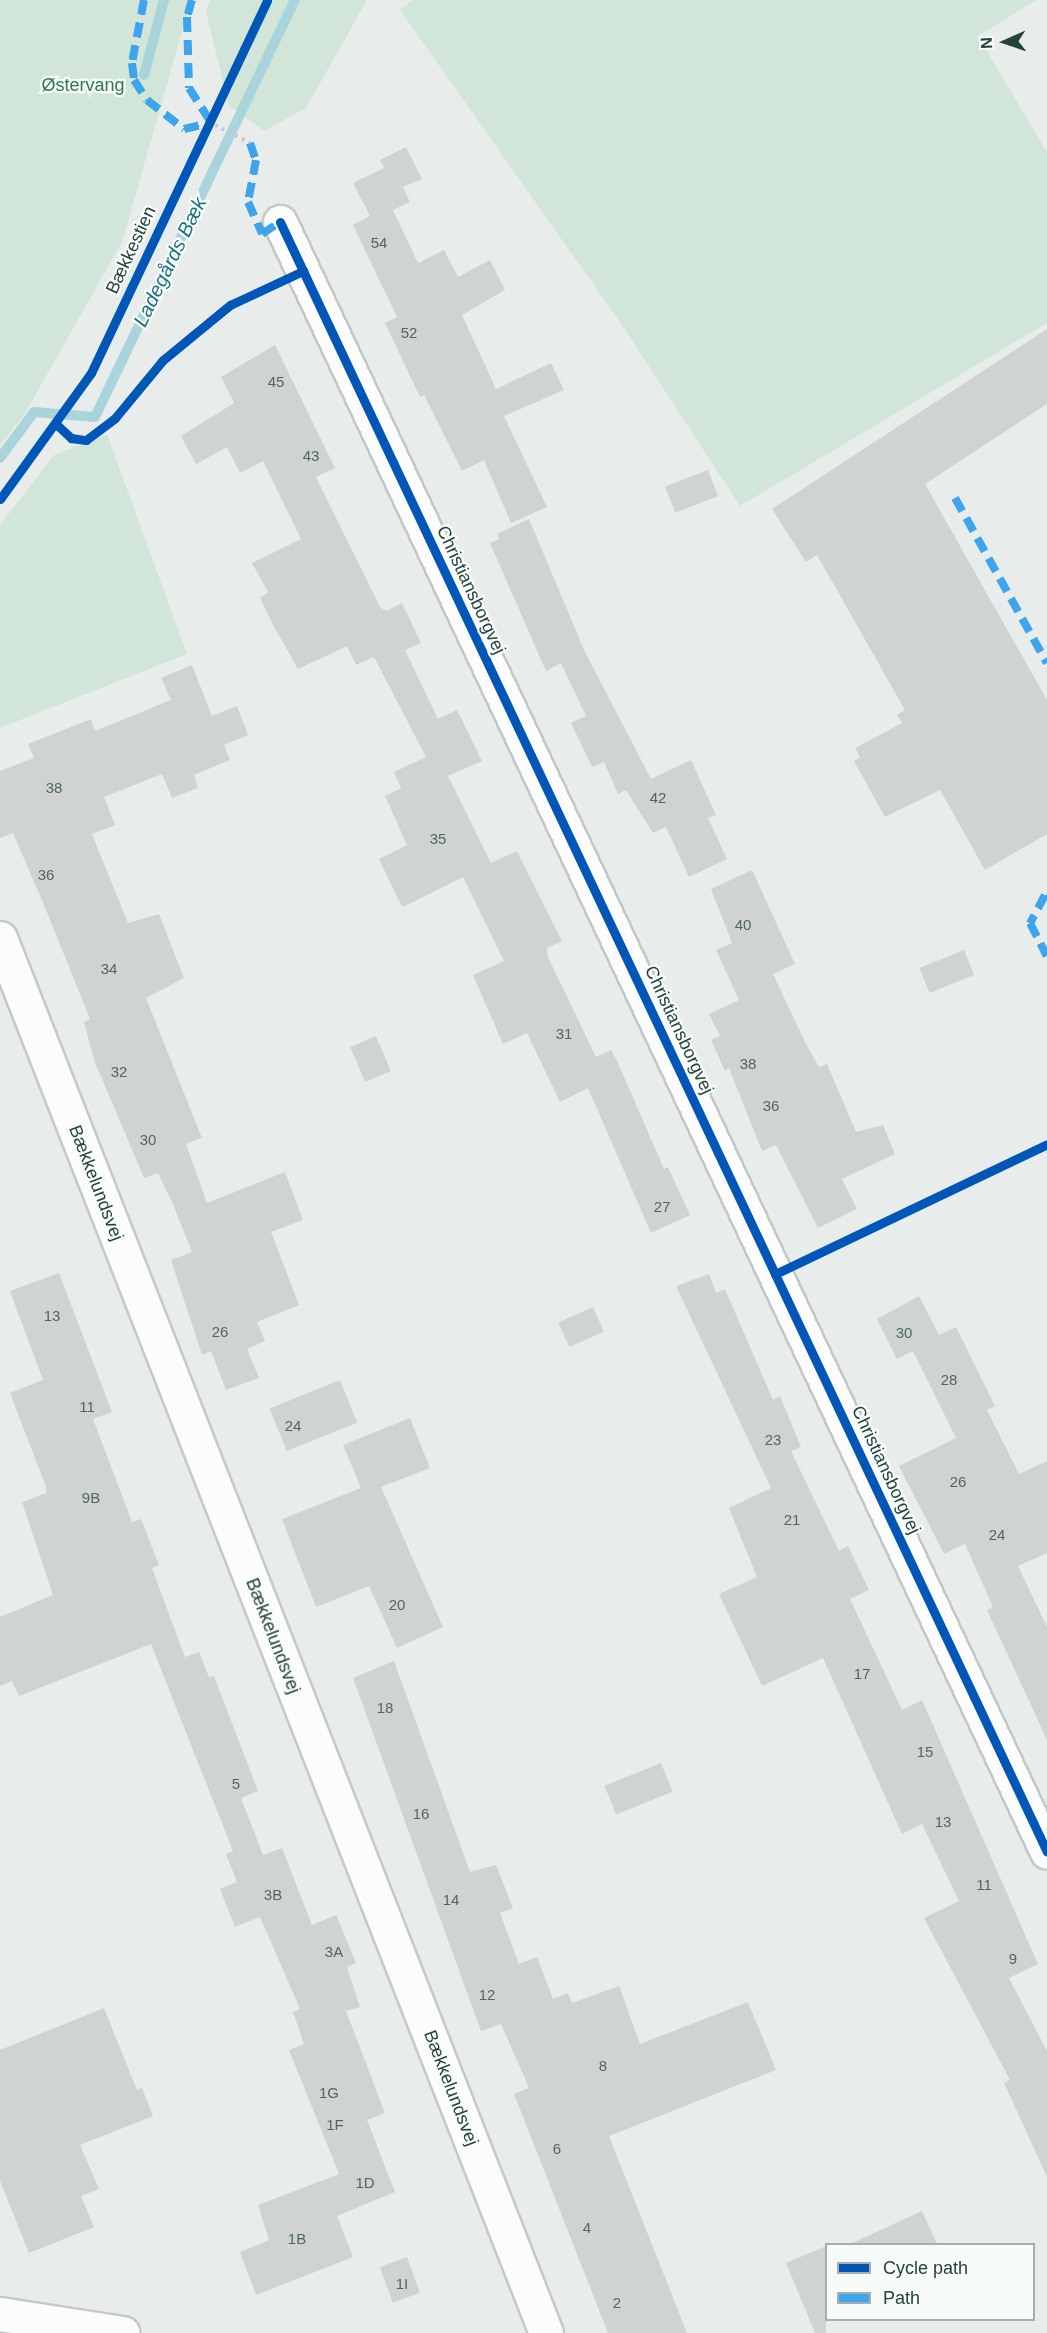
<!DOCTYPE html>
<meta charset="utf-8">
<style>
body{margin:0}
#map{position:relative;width:1047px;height:2333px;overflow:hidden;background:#e8edeb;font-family:Arial,sans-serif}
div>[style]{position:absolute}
.green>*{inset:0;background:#d1e6d8}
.stream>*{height:10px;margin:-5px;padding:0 5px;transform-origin:5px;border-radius:5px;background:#a9d4db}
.building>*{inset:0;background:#cfd4d2;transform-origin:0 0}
.path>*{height:4px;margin-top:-2px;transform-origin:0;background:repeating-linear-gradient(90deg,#c3ccca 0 3px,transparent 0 7.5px)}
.roads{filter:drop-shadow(2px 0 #c5cac8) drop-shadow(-2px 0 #c5cac8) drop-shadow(0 2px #c5cac8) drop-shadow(0 -2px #c5cac8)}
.street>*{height:33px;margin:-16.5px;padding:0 16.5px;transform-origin:16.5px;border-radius:16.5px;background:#fcfcfc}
.quiet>*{height:8px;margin-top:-4px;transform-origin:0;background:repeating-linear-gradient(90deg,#3ea4ec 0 15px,transparent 0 23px)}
.cycleway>*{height:9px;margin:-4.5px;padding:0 4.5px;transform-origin:4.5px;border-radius:4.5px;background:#0057b8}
span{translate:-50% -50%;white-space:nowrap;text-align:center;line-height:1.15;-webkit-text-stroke:4.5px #f7fbf9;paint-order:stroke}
.number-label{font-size:15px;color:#506761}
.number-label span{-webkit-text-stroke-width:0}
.park-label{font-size:18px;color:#2d7a4b}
.street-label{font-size:18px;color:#24423a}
.water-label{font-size:20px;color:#1c6f80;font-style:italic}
.legend{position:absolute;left:825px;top:2243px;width:210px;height:78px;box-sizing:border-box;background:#f7fbf9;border:2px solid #a3b1ad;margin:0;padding:8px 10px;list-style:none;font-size:18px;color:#24423a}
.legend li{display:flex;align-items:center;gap:12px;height:30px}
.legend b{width:30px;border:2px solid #a3b1ad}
.north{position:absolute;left:975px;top:12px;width:60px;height:60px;-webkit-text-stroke:4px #f7fbf9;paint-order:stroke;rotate:267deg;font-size:16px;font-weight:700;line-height:24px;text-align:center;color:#24423a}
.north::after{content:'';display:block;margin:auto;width:21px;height:27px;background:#24423a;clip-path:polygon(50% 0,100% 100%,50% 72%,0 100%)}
</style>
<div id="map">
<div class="green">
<i style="clip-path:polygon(0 0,191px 0,122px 242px,24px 415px,0 445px)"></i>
<i style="clip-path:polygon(210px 0,367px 0,306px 108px,264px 131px,229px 106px,206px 12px)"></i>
<i style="clip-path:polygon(413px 0,1036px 0,978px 36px,1047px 152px,1047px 323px,740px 506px,622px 325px,400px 10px)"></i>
<i style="clip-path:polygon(107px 434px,187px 654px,0 728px,0 525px,54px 455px)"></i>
</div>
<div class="stream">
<i style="left:144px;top:75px;width:78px;rotate:-75.1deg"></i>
<i style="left:0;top:458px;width:57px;rotate:-53.5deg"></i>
<i style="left:34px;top:412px;width:61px;rotate:4.7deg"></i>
<i style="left:95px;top:417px;width:462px;rotate:-64.4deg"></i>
</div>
<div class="building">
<i style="clip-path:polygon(406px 147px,422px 179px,403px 187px,410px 202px,393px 210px,418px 263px,444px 250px,458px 277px,490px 260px,505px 290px,462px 315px,496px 389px,551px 363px,564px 390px,504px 416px,547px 507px,511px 523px,484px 460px,462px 471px,424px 395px,420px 397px,385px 323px,397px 317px,353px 225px,370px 216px,353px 183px,384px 168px,380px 160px)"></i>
<i style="clip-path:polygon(1047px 329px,1047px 404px,925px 484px,1047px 700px,1047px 834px,985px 870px,940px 790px,885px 817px,854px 761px,860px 757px,855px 748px,902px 723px,897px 715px,905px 710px,817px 555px,806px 562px,772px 509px)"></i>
<i style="clip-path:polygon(275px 345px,335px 468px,316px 477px,380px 607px,386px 611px,402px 603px,421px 643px,405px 650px,438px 719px,457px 710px,482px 761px,448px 776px,491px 863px,517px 851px,562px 941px,547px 948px,548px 957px,596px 1057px,611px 1050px,618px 1063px,664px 1169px,668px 1167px,690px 1215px,651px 1233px,588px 1088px,560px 1102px,527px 1033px,503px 1044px,473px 975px,504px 961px,463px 877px,403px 907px,399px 901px,379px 859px,407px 845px,385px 796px,401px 788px,394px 772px,426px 757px,374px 657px,356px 665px,347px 646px,298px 669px,273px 625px,260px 598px,268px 592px,252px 563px,301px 539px,263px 461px,240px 473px,227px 447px,196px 464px,181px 436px,234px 403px,221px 377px)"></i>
<i style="left:708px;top:470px;width:28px;height:46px;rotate:69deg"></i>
<i style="clip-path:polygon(529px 519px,585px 652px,651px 779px,691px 760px,716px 815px,708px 818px,727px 859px,689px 877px,666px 827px,653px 833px,626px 790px,618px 794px,604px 762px,592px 767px,571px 723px,586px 716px,561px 663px,546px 671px,490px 543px,499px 539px,497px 534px)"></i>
<i style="clip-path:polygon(192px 665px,212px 716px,237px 706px,248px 735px,224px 745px,230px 760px,194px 775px,198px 788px,172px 798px,162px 774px,104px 797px,115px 825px,92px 834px,128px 923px,159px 914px,184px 978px,146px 998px,202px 1138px,186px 1144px,207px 1203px,285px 1172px,303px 1220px,271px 1232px,299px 1305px,257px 1322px,265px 1341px,247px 1349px,259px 1378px,226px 1390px,211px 1351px,202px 1355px,171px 1260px,192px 1252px,172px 1202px,158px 1173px,144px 1178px,94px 1060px,84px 1022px,90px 1019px,44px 905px,13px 833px,0 838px,0 771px,34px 758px,28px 744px,91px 719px,95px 731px,171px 700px,161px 678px)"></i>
<i style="clip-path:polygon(752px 870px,795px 964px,773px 974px,805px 1042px,819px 1067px,827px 1064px,856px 1132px,883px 1125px,895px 1154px,842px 1179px,857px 1209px,818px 1228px,776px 1145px,762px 1151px,729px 1068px,725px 1071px,711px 1040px,720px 1036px,709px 1014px,739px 1000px,716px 950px,732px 943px,711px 889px)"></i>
<i style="left:964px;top:950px;width:27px;height:48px;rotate:68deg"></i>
<i style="left:376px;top:1036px;width:38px;height:28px;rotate:67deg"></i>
<i style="clip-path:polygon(59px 1273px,112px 1412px,93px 1419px,132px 1522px,141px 1519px,159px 1565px,152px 1568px,185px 1657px,199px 1652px,209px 1677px,214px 1676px,258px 1791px,241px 1798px,263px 1855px,282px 1848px,312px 1925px,336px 1915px,356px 1963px,347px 1967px,360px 2007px,346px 2011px,385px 2113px,367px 2120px,395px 2192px,337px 2216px,353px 2257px,256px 2295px,240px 2252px,269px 2240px,258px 2205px,339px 2174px,289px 2050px,304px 2044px,293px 2012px,300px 2009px,260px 1917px,235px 1927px,220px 1889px,237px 1882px,226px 1854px,233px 1851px,151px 1644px,19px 1696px,12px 1681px,0 1686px,0 1617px,53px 1595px,22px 1502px,46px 1493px,46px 1487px,10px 1393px,43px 1380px,10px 1291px)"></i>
<i style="clip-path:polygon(709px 1274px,716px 1293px,725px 1289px,773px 1400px,780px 1396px,801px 1447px,791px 1451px,839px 1551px,848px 1546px,869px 1590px,850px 1599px,902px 1710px,922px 1700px,1038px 1964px,1009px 1978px,1047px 2051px,1047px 2177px,1004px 2083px,1010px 2080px,924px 1918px,959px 1901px,922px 1824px,902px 1834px,823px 1658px,762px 1686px,719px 1594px,757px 1577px,729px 1508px,771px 1488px,676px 1286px)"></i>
<i style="clip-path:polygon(919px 1296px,939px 1335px,956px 1327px,995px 1406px,987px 1410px,1019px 1474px,1047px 1461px,1047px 1553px,1018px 1566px,1047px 1627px,1047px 1740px,987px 1610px,993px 1607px,965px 1544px,944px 1554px,899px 1466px,956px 1438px,913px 1351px,897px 1359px,877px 1319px)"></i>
<i style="left:593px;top:1307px;width:27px;height:38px;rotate:66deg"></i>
<i style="left:340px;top:1380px;width:46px;height:76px;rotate:68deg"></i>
<i style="clip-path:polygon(410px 1418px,430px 1468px,381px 1487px,443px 1627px,397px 1648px,369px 1586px,316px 1607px,282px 1519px,361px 1488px,343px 1445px)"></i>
<i style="clip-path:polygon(394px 1661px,470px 1872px,496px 1865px,513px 1908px,500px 1913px,519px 1964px,537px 1957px,553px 1999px,568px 1993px,572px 2003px,619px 1986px,640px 2044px,748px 2002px,776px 2070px,609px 2136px,687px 2333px,608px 2333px,514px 2094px,529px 2088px,501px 2024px,481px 2031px,353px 1678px)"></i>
<i style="left:661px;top:1763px;width:31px;height:61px;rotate:68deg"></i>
<i style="clip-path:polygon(104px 2008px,137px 2090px,142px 2088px,153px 2116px,80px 2145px,99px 2189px,81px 2196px,94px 2227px,29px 2253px,0 2181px,0 2050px)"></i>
<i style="clip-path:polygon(922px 2211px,937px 2244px,850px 2244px)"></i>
<i style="clip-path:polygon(826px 2246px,826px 2333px,815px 2333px,786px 2263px)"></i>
<i style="left:407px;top:2257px;width:38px;height:29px;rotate:70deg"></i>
</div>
<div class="path">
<i style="left:215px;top:125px;width:39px;rotate:27deg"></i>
</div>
<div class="roads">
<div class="street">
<i style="left:280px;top:222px;width:1801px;rotate:64.8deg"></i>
<i style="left:0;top:938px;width:1498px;rotate:68.62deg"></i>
<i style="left:0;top:2314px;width:124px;rotate:8.8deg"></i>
</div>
</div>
<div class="quiet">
<i style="left:144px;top:0;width:64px;rotate:100.8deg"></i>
<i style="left:132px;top:63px;width:17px;rotate:83deg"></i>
<i style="left:134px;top:80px;width:24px;rotate:57deg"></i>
<i style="left:147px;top:100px;width:47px;rotate:38.1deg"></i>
<i style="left:184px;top:129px;width:26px;rotate:-13deg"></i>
<i style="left:192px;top:0;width:18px;rotate:106deg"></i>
<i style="left:187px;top:17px;width:71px;rotate:88.4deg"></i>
<i style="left:189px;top:88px;width:43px;rotate:57.4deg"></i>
<i style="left:250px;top:143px;width:18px;rotate:71deg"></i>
<i style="left:256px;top:160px;width:43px;rotate:100.8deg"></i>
<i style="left:248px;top:202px;width:35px;rotate:66deg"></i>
<i style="left:262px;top:234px;width:22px;rotate:-34deg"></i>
<i style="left:955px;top:498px;width:189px;rotate:60.9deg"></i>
<i style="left:1047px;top:900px;width:5px;rotate:-112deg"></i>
<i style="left:1045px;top:895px;width:32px;rotate:118deg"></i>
<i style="left:1030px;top:923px;width:37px;rotate:63deg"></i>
</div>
<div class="cycleway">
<i style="left:280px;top:222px;width:1801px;rotate:64.8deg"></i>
<i style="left:56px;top:424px;width:21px;rotate:43deg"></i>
<i style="left:71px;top:438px;width:15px;rotate:8deg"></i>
<i style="left:86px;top:440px;width:36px;rotate:-37deg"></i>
<i style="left:115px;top:418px;width:75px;rotate:-50.4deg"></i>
<i style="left:163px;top:360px;width:87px;rotate:-39.4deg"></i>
<i style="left:230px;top:305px;width:81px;rotate:-25deg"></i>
<i style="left:0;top:499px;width:155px;rotate:-54.2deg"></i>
<i style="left:91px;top:373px;width:412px;rotate:-64.7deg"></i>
<i style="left:775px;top:1274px;width:301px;rotate:-25.5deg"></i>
</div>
<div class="number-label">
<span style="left:379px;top:243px">54</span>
<span style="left:409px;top:333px">52</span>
<span style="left:276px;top:382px">45</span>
<span style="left:311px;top:456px">43</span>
<span style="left:54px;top:788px">38</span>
<span style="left:658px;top:798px">42</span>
<span style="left:438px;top:839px">35</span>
<span style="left:46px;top:875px">36</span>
<span style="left:743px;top:925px">40</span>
<span style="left:109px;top:969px">34</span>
<span style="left:564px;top:1034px">31</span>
<span style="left:748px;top:1064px">38</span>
<span style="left:119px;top:1072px">32</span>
<span style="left:771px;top:1106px">36</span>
<span style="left:148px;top:1140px">30</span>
<span style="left:662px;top:1207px">27</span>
<span style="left:52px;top:1316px">13</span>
<span style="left:220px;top:1332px">26</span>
<span style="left:904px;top:1333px">30</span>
<span style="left:949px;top:1380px">28</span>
<span style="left:87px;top:1407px">11</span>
<span style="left:293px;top:1426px">24</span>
<span style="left:773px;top:1440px">23</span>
<span style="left:958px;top:1482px">26</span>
<span style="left:91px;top:1498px">9B</span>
<span style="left:792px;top:1520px">21</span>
<span style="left:997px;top:1535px">24</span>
<span style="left:397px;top:1605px">20</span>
<span style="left:862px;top:1674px">17</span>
<span style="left:385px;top:1708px">18</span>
<span style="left:925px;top:1752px">15</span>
<span style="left:236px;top:1784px">5</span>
<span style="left:421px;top:1814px">16</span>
<span style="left:943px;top:1822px">13</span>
<span style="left:984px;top:1885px">11</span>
<span style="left:273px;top:1895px">3B</span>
<span style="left:451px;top:1900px">14</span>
<span style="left:334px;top:1952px">3A</span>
<span style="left:1013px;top:1959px">9</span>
<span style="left:487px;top:1995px">12</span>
<span style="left:603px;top:2066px">8</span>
<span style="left:329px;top:2093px">1G</span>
<span style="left:335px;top:2125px">1F</span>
<span style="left:557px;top:2149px">6</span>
<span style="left:365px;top:2183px">1D</span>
<span style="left:587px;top:2228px">4</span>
<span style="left:297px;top:2239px">1B</span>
<span style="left:402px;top:2284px">1I</span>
<span style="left:617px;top:2303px">2</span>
</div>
<div class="park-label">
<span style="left:83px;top:85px">Østervang</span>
</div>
<div class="street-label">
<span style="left:131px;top:250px;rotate:-65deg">Bækkestien</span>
<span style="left:471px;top:590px;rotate:65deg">Christiansborgvej</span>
<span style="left:679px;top:1030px;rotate:65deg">Christiansborgvej</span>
<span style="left:96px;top:1183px;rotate:69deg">Bækkelundsvej</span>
<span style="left:886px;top:1470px;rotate:65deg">Christiansborgvej</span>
<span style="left:273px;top:1636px;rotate:69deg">Bækkelundsvej</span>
<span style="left:451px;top:2088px;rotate:69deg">Bækkelundsvej</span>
</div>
<div class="water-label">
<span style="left:170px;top:262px;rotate:-64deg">Ladegårds Bæk</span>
</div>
<ul class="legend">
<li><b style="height:8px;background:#0057b8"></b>Cycle path</li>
<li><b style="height:8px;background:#3ea4ec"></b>Path</li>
</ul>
<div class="north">N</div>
</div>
